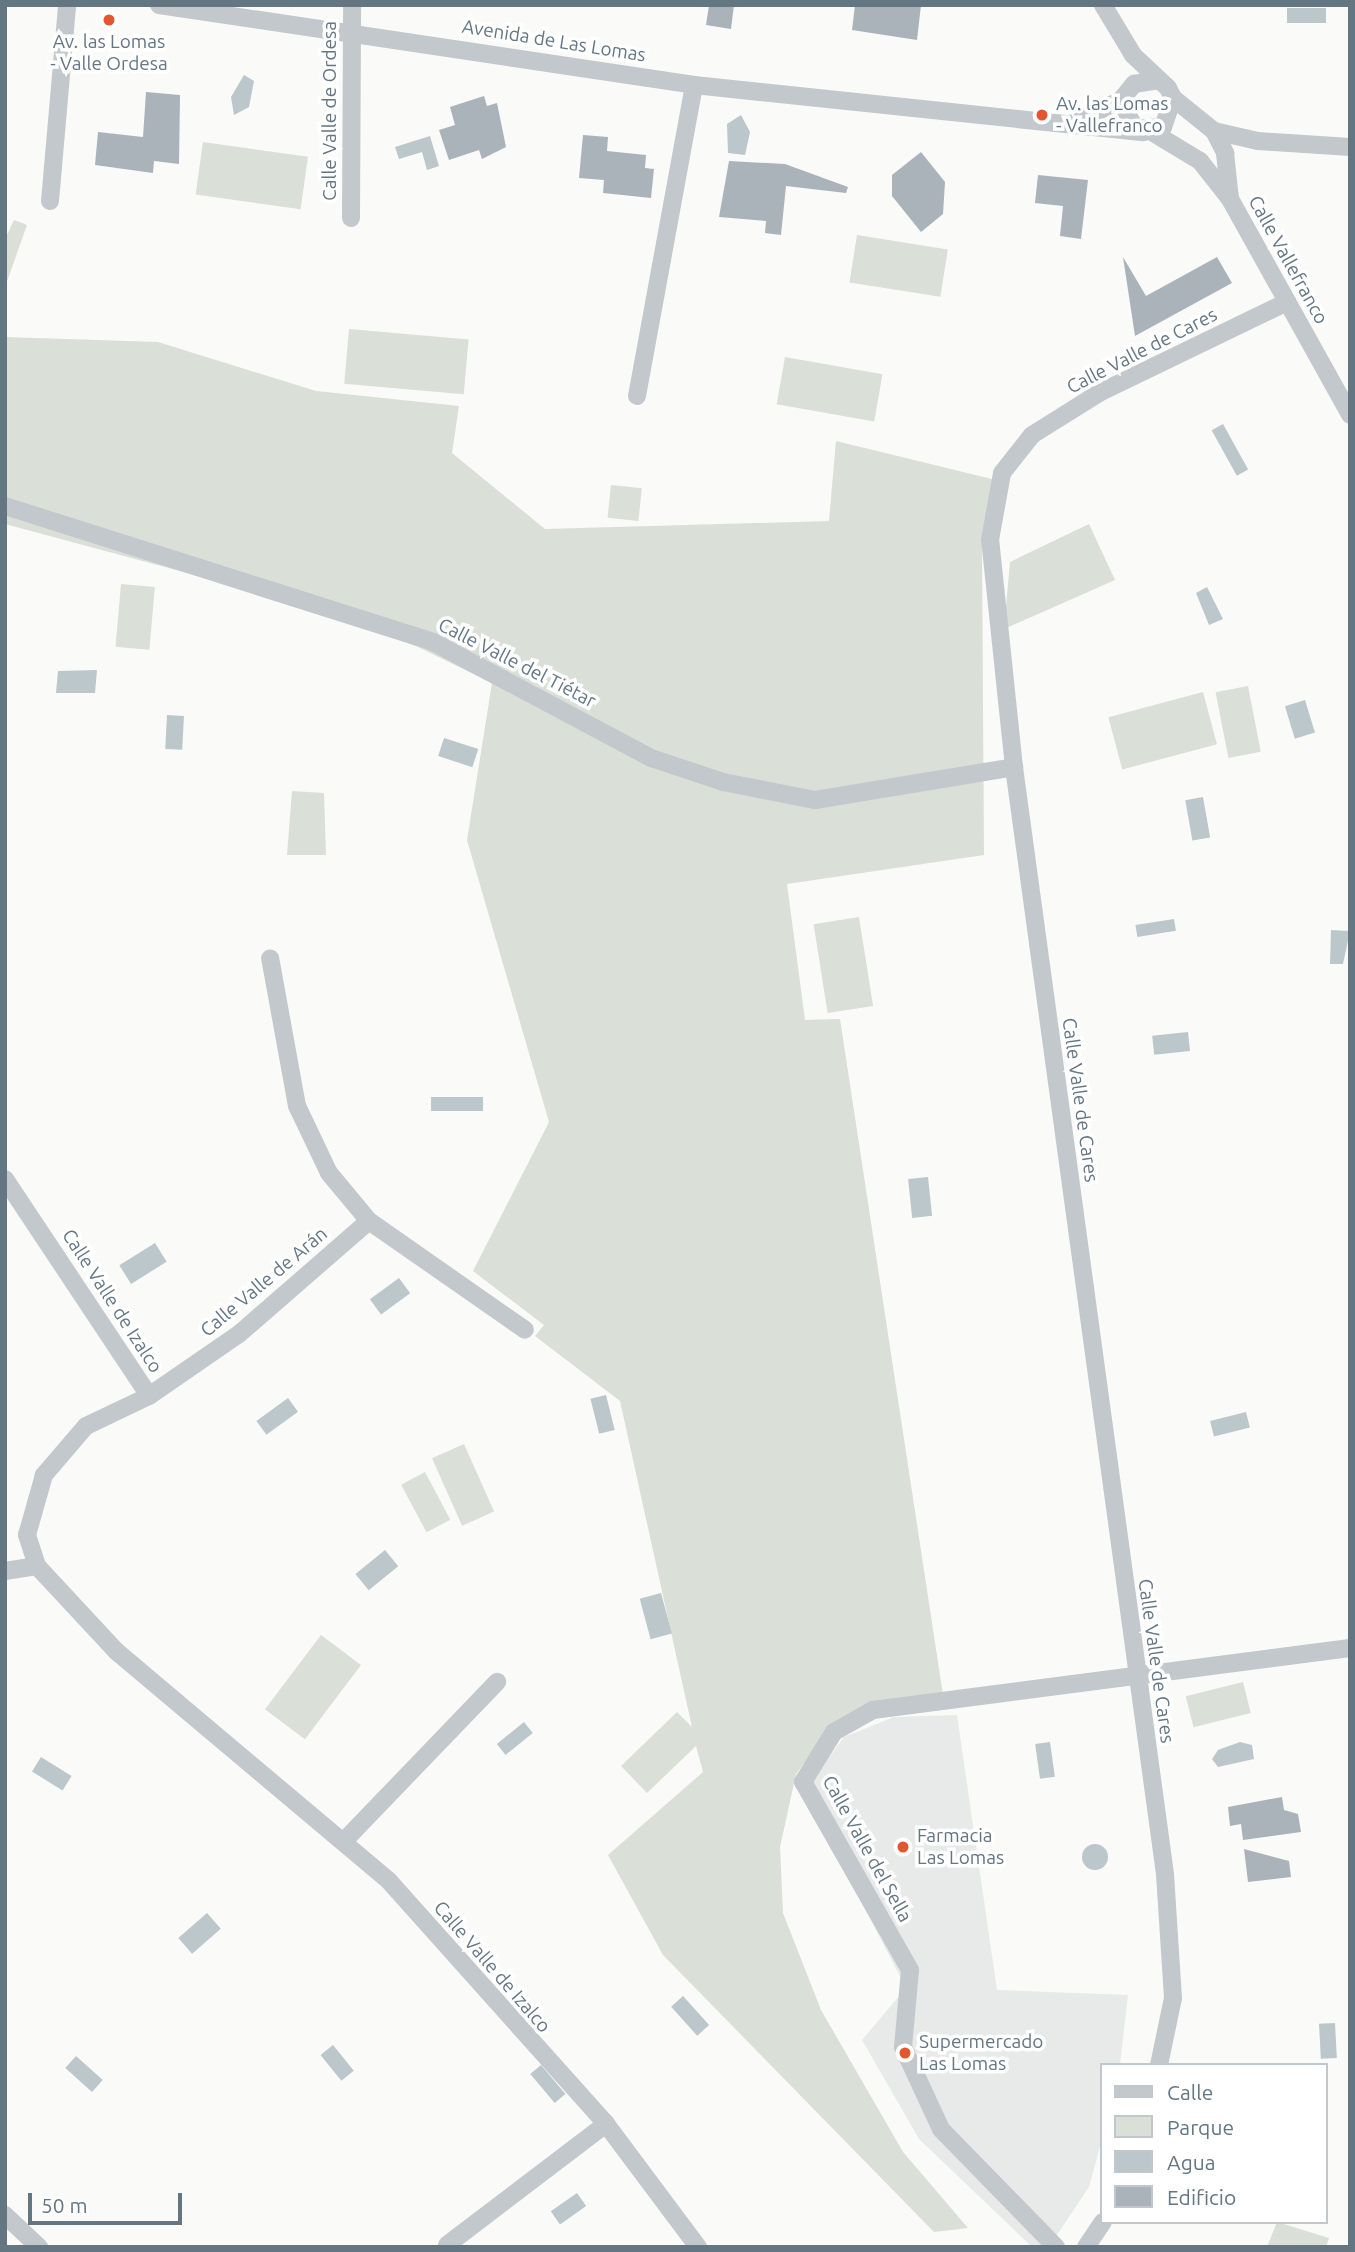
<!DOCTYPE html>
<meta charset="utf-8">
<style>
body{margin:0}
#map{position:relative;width:1355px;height:2252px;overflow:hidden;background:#fafaf8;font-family:Ubuntu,sans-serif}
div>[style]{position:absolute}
.built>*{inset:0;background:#e8e9e9}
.green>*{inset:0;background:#dadfd7;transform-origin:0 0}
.water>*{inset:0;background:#bbc7cb;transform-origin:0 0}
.round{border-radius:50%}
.building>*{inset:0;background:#aab3b9}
.street>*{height:18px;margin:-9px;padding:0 9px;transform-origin:9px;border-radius:9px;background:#c3c8cc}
.dots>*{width:19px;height:19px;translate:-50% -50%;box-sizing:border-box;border:4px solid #fff;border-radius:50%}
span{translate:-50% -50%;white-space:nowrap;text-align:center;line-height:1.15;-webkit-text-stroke:7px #fff;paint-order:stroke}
.street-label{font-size:19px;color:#657683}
.poi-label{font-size:19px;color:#657683}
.left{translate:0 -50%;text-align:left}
.frame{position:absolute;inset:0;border:7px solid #657683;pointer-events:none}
.legend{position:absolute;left:1100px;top:2063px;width:228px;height:161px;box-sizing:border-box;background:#fff;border:2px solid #c1c8cd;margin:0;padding:9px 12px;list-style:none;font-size:21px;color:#657683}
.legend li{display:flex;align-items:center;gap:14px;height:35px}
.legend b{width:35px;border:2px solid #c1c8cd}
.scale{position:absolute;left:28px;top:2193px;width:154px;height:32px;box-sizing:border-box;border:4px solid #657683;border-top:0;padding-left:9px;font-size:21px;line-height:24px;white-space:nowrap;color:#657683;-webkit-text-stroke:5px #fff;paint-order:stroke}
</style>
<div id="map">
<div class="built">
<i style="clip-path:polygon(957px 1715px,997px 1990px,1128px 1995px,1120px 2065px,1101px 2065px,1101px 2143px,1089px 2187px,1049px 2247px,1032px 2247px,919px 2139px,862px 2040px,906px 1988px,822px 1826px,812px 1781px,844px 1737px,894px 1717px)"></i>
</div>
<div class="green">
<i style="left:203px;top:142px;width:106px;height:53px;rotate:8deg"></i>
<i style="clip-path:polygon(14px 220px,27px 225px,5px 287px,5px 239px)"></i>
<i style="left:857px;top:235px;width:92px;height:48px;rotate:9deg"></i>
<i style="left:349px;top:329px;width:120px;height:55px;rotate:5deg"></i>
<i style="clip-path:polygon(5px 337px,158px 342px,316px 391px,459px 406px,452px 453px,545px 529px,829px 521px,836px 441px,996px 480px,982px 549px,984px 855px,787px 884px,805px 1020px,840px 1019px,943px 1695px,831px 1727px,796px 1774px,780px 1847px,783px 1913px,821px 2010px,903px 2152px,968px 2228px,934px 2232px,663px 1955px,608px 1855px,703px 1772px,696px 1746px,647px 1793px,621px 1766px,677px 1712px,692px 1727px,620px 1401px,535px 1336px,544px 1325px,473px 1271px,549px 1122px,467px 840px,492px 683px,416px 646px,288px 600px,5px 524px)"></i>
<i style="left:785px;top:357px;width:99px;height:48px;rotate:10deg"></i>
<i style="left:611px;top:485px;width:31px;height:33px;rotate:6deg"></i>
<i style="clip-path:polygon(1089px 524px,1115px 580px,1004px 629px,1010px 562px)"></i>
<i style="left:121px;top:584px;width:34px;height:63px;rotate:5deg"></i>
<i style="left:1248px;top:686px;width:67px;height:33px;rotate:79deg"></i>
<i style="left:1203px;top:692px;width:54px;height:98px;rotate:75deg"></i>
<i style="clip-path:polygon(292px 791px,324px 793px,326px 855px,287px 855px)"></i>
<i style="left:859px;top:917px;width:90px;height:46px;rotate:81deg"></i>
<i style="left:464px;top:1444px;width:74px;height:35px;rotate:66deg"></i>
<i style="left:425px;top:1472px;width:54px;height:27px;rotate:62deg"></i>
<i style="left:321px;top:1635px;width:50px;height:93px;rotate:37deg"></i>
<i style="left:1243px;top:1682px;width:32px;height:59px;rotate:76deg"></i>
<i style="clip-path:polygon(1277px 2222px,1329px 2238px,1326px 2247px,1267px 2247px)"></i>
</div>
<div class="water">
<i style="left:1326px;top:8px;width:15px;height:39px;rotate:90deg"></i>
<i style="clip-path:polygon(244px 75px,254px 81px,249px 107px,234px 115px,231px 97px)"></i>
<i style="clip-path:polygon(741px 115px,750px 132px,745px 155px,728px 153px,727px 124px)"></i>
<i style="clip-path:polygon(430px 136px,439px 166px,427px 170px,422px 152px,399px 159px,395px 147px)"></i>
<i style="left:1223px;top:424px;width:52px;height:13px;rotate:61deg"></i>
<i style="clip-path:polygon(1207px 587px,1223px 619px,1209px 625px,1196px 593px)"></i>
<i style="clip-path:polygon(97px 670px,95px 693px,56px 693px,58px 671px)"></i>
<i style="left:1305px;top:700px;width:34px;height:21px;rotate:73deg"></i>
<i style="left:167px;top:715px;width:17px;height:34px;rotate:3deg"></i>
<i style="left:444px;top:738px;width:36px;height:19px;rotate:18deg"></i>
<i style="left:1203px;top:797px;width:41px;height:18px;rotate:80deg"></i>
<i style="left:1174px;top:919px;width:12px;height:39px;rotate:81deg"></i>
<i style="clip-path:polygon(1331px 930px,1350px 931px,1343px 964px,1330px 964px)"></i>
<i style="left:1188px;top:1032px;width:19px;height:36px;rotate:84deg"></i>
<i style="left:431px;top:1097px;width:52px;height:14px"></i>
<i style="left:928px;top:1177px;width:39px;height:20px;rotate:84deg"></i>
<i style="left:155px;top:1243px;width:22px;height:42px;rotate:58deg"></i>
<i style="left:399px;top:1278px;width:19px;height:36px;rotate:54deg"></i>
<i style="left:606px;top:1395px;width:36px;height:16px;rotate:76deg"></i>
<i style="left:288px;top:1398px;width:17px;height:39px;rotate:54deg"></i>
<i style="left:1246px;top:1412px;width:16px;height:37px;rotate:76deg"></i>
<i style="left:385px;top:1550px;width:21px;height:38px;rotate:51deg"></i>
<i style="left:661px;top:1593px;width:42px;height:22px;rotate:75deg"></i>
<i style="left:524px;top:1722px;width:14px;height:35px;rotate:51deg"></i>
<i style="left:1050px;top:1742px;width:35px;height:15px;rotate:82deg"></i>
<i style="clip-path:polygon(1240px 1742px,1252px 1745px,1254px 1759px,1218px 1767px,1212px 1759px,1218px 1750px)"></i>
<i style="left:41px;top:1757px;width:36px;height:17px;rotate:32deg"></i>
<i class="round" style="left:1082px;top:1844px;width:26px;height:26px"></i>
<i style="left:207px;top:1913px;width:21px;height:38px;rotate:49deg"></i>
<i style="left:683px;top:1996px;width:39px;height:16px;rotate:48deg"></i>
<i style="left:1335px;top:2023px;width:35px;height:16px;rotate:87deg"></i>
<i style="left:333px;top:2045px;width:33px;height:16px;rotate:51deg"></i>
<i style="left:76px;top:2056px;width:36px;height:16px;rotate:42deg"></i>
<i style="left:541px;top:2065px;width:38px;height:14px;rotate:50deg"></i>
<i style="left:577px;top:2193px;width:16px;height:32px;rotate:55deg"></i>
</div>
<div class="building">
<i style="clip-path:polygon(709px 5px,734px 5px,731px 29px,706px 25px)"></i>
<i style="clip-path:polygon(855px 5px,921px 5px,917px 40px,852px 30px)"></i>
<i style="clip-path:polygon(146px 92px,180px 95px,179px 164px,154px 161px,153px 173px,95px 165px,98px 132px,143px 137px)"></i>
<i style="clip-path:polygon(484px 96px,487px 106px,497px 103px,506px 147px,482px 159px,479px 150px,449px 160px,439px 130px,455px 125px,450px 107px)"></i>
<i style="clip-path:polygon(583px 135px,608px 137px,607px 151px,646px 155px,645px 168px,654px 169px,651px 198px,603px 193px,604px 180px,579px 178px)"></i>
<i style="clip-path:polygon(921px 152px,945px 182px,943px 214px,921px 232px,892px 196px,892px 175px)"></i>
<i style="clip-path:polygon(729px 161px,785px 164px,848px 187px,846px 193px,786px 186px,781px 235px,765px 233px,766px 221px,719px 217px)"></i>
<i style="clip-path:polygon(1038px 175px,1088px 180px,1081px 239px,1060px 236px,1063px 206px,1035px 203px)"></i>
<i style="clip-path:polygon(1123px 257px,1146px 296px,1217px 257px,1232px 283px,1135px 336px)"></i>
<i style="clip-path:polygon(1282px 1797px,1284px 1810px,1298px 1814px,1301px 1832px,1243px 1840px,1241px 1824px,1230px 1826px,1228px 1807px)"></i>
<i style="clip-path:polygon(1244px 1849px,1289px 1861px,1291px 1877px,1248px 1882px)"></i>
</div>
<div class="street">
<i style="left:159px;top:5px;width:541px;rotate:8.5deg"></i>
<i style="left:694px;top:85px;width:452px;rotate:6deg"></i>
<i style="left:1103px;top:5px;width:58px;rotate:59deg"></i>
<i style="left:1133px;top:55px;width:48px;rotate:43.3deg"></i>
<i style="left:1168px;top:88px;width:11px;rotate:63deg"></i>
<i style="left:1173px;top:98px;width:31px;rotate:109deg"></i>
<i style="left:1163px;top:127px;width:28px;rotate:176deg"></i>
<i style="left:1135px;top:129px;width:32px;rotate:-116deg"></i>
<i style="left:1121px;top:100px;width:21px;rotate:-51deg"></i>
<i style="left:1134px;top:84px;width:24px;rotate:-9deg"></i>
<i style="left:1173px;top:98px;width:53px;rotate:38.8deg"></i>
<i style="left:1214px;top:131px;width:25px;rotate:63deg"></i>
<i style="left:1225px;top:153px;width:46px;rotate:83.8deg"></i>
<i style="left:1073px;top:123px;width:53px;rotate:-25.6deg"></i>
<i style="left:1214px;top:131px;width:45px;rotate:12.8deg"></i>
<i style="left:1258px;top:141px;width:92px;rotate:3.7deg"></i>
<i style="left:1152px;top:132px;width:56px;rotate:31.1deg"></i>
<i style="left:1200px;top:161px;width:48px;rotate:51.7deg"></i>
<i style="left:1230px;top:199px;width:247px;rotate:60.9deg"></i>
<i style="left:50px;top:201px;width:197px;rotate:-85deg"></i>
<i style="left:351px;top:218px;width:213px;rotate:-89.7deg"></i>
<i style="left:637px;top:396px;width:316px;rotate:-79.6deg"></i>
<i style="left:5px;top:506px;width:449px;rotate:17.6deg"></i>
<i style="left:433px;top:642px;width:247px;rotate:28deg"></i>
<i style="left:651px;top:758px;width:76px;rotate:18.4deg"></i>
<i style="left:723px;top:782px;width:94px;rotate:11.1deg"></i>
<i style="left:815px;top:800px;width:202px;rotate:-9.4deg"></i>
<i style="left:5px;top:1179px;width:260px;rotate:56.4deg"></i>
<i style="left:149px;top:1396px;width:70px;rotate:154.5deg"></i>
<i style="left:86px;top:1426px;width:65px;rotate:130.6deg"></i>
<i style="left:44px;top:1475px;width:62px;rotate:105.8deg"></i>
<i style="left:27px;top:1535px;width:33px;rotate:72deg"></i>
<i style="left:37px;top:1566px;width:116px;rotate:47.1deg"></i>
<i style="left:116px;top:1651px;width:357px;rotate:40.1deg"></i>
<i style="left:389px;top:1881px;width:326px;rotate:48.2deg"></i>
<i style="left:606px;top:2124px;width:154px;rotate:53.2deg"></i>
<i style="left:369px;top:1221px;width:190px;rotate:34.9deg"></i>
<i style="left:149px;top:1396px;width:109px;rotate:-34.6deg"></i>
<i style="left:239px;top:1334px;width:172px;rotate:-41deg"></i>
<i style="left:369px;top:1221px;width:62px;rotate:-129.8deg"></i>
<i style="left:329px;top:1173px;width:74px;rotate:-115.5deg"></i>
<i style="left:297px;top:1106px;width:150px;rotate:-100.3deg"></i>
<i style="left:5px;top:1571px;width:32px;rotate:-9deg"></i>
<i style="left:344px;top:1841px;width:221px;rotate:-46.1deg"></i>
<i style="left:1159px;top:2065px;width:68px;rotate:-78.2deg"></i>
<i style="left:1173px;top:1998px;width:124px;rotate:-93.7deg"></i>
<i style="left:1165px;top:1874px;width:1117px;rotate:-97.77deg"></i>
<i style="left:1014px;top:767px;width:228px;rotate:-96deg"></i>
<i style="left:990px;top:540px;width:68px;rotate:-79.8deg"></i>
<i style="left:1002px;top:473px;width:48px;rotate:-51.7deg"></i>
<i style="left:1032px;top:435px;width:79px;rotate:-32.1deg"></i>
<i style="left:1099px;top:393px;width:209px;rotate:-25.8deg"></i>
<i style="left:5px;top:2215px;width:47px;rotate:43.3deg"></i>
<i style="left:447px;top:2245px;width:200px;rotate:-37.3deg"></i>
<i style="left:1056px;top:2247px;width:165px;rotate:-134.3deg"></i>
<i style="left:941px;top:2129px;width:90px;rotate:-114.9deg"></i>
<i style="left:903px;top:2047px;width:77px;rotate:-84.8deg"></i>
<i style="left:910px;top:1970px;width:216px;rotate:-119.6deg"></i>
<i style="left:803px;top:1782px;width:59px;rotate:-58.2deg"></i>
<i style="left:834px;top:1732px;width:45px;rotate:-29.4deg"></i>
<i style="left:873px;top:1710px;width:481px;rotate:-7.4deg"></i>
<i style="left:1086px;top:2247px;width:30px;rotate:-56deg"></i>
</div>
<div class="dots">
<i style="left:109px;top:20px;background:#e4572e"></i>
<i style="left:1042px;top:115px;background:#e4572e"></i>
<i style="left:903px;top:1847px;background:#e4572e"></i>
<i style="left:905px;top:2053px;background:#e4572e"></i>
</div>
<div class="street-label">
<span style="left:554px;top:41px;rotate:9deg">Avenida de Las Lomas</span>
<span style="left:330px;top:111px;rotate:-90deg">Calle Valle de Ordesa</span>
<span style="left:1288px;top:260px;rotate:61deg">Calle Vallefranco</span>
<span style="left:1142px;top:351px;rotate:-27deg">Calle Valle de Cares</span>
<span style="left:517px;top:663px;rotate:27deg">Calle Valle del Tiétar</span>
<span style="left:1080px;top:1100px;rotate:82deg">Calle Valle de Cares</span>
<span style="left:264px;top:1282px;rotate:-40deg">Calle Valle de Arán</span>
<span style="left:112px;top:1301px;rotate:57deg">Calle Valle de Izalco</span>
<span style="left:1156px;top:1661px;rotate:82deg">Calle Valle de Cares</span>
<span style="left:867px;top:1849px;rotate:61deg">Calle Valle del Sella</span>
<span style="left:492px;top:1967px;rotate:49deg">Calle Valle de Izalco</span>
</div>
<div class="poi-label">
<span style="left:109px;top:53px">Av. las Lomas<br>- Valle Ordesa</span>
<span class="left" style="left:1056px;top:115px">Av. las Lomas<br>- Vallefranco</span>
<span class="left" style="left:917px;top:1847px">Farmacia<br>Las Lomas</span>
<span class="left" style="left:919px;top:2053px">Supermercado<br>Las Lomas</span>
</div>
<div class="frame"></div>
<ul class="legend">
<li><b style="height:9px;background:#c3c8cc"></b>Calle</li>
<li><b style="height:19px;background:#dadfd7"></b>Parque</li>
<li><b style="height:19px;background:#bbc7cb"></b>Agua</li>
<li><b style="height:19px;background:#aab3b9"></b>Edificio</li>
</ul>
<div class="scale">50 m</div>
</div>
